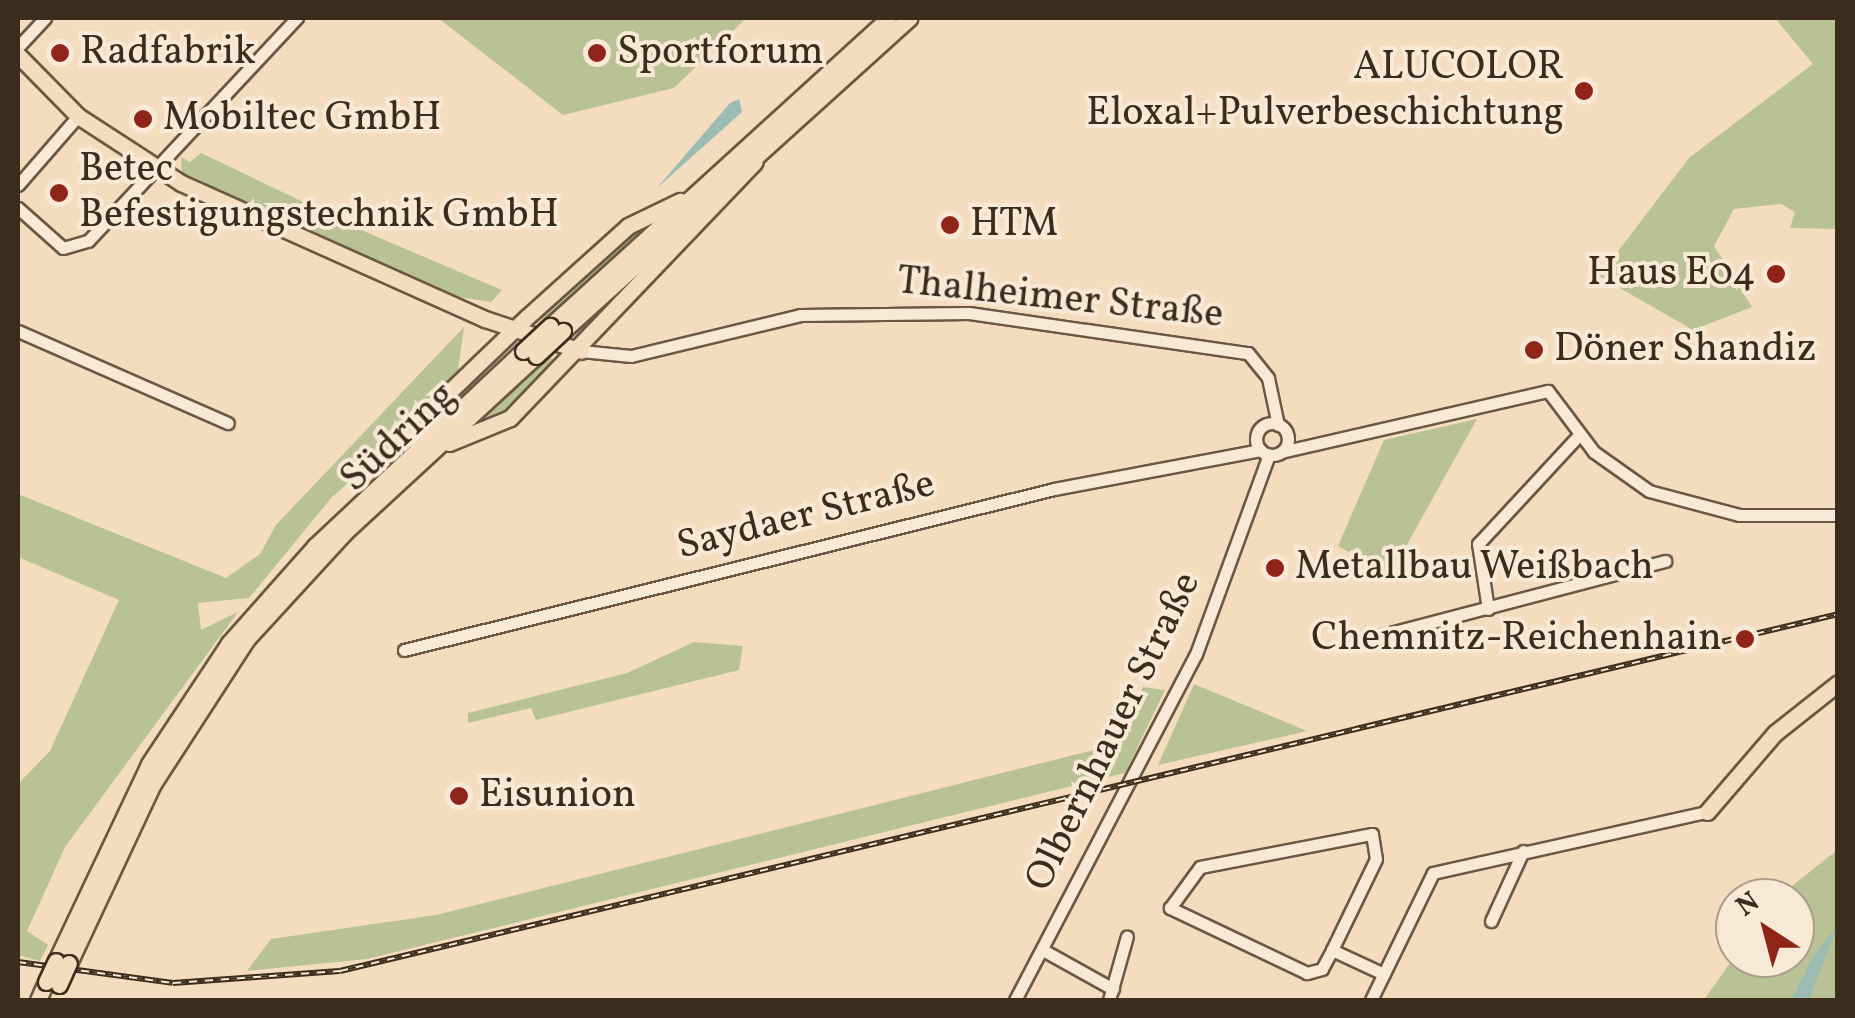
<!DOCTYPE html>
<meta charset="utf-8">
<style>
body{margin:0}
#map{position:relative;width:1855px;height:1018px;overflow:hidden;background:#f3ddbe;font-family:Vollkorn,serif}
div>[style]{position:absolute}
.green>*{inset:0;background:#b8c294}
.water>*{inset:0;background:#9bbbb3}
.roads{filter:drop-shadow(2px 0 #6a5844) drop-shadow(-2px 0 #6a5844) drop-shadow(0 2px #6a5844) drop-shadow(0 -2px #6a5844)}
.minor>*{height:11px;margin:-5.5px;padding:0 5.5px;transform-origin:5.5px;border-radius:5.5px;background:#f7e9d5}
.minor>.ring{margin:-5.5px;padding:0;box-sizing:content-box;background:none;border:11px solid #f7e9d5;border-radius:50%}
.major>*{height:15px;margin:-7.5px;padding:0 7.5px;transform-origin:7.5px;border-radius:7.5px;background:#f3ddbe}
.rail>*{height:6px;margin-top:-3px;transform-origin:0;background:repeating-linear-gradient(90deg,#f7e9d5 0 8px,#3c2c1b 0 16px);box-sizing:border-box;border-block:2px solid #3c2c1b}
.bridges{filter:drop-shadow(2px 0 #3c2c1b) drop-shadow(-2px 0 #3c2c1b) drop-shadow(0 2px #3c2c1b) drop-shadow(0 -2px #3c2c1b)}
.major-bridge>*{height:15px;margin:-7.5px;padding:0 7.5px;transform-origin:7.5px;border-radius:7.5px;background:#f3ddbe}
.dots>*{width:28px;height:28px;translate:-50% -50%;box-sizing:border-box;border:5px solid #f7e9d5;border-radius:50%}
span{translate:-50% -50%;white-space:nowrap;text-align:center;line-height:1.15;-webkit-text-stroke:8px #f7e9d5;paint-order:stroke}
.poi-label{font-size:40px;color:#3c2c1b}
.left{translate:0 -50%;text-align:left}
.right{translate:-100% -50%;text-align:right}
.street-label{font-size:40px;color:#3c2c1b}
.frame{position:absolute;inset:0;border:20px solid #3c2c1b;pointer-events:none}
.north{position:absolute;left:1715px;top:878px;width:100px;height:100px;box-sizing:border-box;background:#f7e9d5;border:2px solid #ac9d8b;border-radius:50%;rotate:324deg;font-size:28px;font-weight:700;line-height:40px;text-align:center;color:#3c2c1b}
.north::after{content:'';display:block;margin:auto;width:35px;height:45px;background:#8f2418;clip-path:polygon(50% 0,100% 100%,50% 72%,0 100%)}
</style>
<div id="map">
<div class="green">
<i style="clip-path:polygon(438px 18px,437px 18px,746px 18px,674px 88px,563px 115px)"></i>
<i style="clip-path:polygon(1775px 18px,1837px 18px,1837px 229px,1790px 228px,1795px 212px,1781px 204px,1734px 209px,1714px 246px,1752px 307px,1693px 330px,1599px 276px,1690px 157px,1813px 64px)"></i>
<i style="clip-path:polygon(201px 153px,368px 233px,502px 290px,491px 302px,459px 297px,256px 212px,182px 173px,181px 157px,190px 162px)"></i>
<i style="clip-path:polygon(667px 209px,557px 313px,537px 320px,624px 233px)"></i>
<i style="clip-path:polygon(464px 327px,458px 370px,414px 426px,332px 497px,249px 598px,198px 603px,201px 630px,238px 612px,65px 847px,27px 931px,48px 945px,40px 961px,18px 955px,18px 784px,50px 751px,119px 600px,18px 557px,18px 494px,226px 578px,260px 554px,276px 525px)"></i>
<i style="clip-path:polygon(547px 357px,559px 361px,508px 416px,461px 434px)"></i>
<i style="clip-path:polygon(1477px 419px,1390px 575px,1338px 546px,1384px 440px)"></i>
<i style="clip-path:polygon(694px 642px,743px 646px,739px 670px,536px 720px,531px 708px,468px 723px,468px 713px,627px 673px)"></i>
<i style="clip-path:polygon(1194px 684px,1259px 711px,1307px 731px,1158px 765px)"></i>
<i style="clip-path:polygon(1143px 687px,1165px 690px,1125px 773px,367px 959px,247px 971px,271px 939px,436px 915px,1114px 745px)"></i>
<i style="clip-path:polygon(1837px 850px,1837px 1000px,1704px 1000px,1735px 956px,1795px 958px,1795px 898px,1777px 898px)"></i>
</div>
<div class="water">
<i style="clip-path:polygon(730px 103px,739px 99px,742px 112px,657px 188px)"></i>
<i style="clip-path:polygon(1837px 926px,1809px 1000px,1791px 1000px,1813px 957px)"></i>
</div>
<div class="roads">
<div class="minor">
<i style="left:18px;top:47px;width:40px;rotate:-47deg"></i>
<i style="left:18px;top:185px;width:91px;rotate:-49deg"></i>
<i style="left:18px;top:208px;width:60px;rotate:41.6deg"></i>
<i style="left:63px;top:248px;width:26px;rotate:-16deg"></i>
<i style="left:88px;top:241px;width:306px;rotate:-46.9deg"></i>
<i style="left:18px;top:331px;width:229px;rotate:23.7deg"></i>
<i style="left:581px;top:351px;width:50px;rotate:5.7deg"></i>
<i style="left:631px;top:356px;width:174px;rotate:-13.6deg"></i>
<i style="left:800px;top:315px;width:169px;rotate:-0.7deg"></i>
<i style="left:969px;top:313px;width:282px;rotate:8.2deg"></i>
<i style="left:1248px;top:353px;width:32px;rotate:51deg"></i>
<i style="left:1268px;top:378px;width:48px;rotate:78deg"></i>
<i class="ring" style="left:1256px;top:423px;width:21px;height:21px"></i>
<i style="left:1281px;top:452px;width:274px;rotate:-12.9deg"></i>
<i style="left:1548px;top:391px;width:76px;rotate:53deg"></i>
<i style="left:1594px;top:452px;width:67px;rotate:35.3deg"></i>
<i style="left:1649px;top:491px;width:93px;rotate:14.9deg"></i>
<i style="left:1739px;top:515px;width:99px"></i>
<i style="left:1488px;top:609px;width:66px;rotate:-98.7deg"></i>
<i style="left:1478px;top:544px;width:149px;rotate:-47.2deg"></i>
<i style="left:1379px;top:636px;width:296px;rotate:-14.7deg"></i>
<i style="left:404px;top:650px;width:670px;rotate:-13.91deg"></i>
<i style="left:1054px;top:489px;width:210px;rotate:-10.7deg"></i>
<i style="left:1491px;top:921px;width:77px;rotate:-65.4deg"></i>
<i style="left:1043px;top:950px;width:80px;rotate:29.1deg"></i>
<i style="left:1332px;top:950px;width:21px;rotate:118deg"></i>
<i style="left:1322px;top:969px;width:16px;rotate:165deg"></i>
<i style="left:1307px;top:973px;width:152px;rotate:-154.6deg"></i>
<i style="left:1170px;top:908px;width:51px;rotate:-53.8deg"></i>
<i style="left:1200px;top:867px;width:175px;rotate:-10.9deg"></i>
<i style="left:1372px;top:834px;width:25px;rotate:81deg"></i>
<i style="left:1376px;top:859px;width:101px;rotate:115.8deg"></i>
<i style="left:1332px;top:950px;width:57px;rotate:24.8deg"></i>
<i style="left:1015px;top:1000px;width:390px;rotate:-62.4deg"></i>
<i style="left:1196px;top:654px;width:212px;rotate:-69.9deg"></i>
<i style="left:1109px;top:1000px;width:66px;rotate:-74.3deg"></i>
<i style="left:1371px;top:1000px;width:141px;rotate:-64deg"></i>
<i style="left:1433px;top:873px;width:281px;rotate:-12.6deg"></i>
</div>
<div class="major">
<i style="left:18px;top:55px;width:86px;rotate:45.5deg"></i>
<i style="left:78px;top:116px;width:123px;rotate:33deg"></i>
<i style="left:181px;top:183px;width:333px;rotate:24.1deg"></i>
<i style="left:485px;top:319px;width:101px;rotate:18.4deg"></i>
<i style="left:550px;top:326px;width:457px;rotate:-42.3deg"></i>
<i style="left:563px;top:331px;width:467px;rotate:-42.1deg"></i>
<i style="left:417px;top:443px;width:60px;rotate:-57.9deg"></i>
<i style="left:449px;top:392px;width:107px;rotate:-43.9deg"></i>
<i style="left:526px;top:318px;width:137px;rotate:-42deg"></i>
<i style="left:628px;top:226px;width:58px;rotate:-25.7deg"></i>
<i style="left:449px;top:443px;width:66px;rotate:-22.3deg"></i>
<i style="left:510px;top:418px;width:354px;rotate:-46.3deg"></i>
<i style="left:1707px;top:812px;width:104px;rotate:-49.3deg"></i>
<i style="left:1775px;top:733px;width:80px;rotate:-38.4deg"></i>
<i style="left:56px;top:961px;width:218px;rotate:-64.7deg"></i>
<i style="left:149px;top:764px;width:145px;rotate:-56.5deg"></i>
<i style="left:229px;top:643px;width:130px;rotate:-48.4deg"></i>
<i style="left:315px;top:546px;width:285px;rotate:-43.2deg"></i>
<i style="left:69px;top:963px;width:198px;rotate:-64.9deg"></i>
<i style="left:153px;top:784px;width:171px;rotate:-57.1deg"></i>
<i style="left:246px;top:640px;width:145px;rotate:-47.5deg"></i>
<i style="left:344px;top:533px;width:261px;rotate:-42.7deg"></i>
<i style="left:38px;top:1000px;width:20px;rotate:-66deg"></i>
</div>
</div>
<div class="rail">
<i style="left:18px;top:962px;width:156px;rotate:7.7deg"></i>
<i style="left:173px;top:983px;width:167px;rotate:-4.1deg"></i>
<i style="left:340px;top:971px;width:1540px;rotate:-13.4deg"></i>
</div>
<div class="bridges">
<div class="major-bridge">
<i style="left:523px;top:351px;width:37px;rotate:-43deg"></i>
<i style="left:536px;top:356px;width:37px;rotate:-43deg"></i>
<i style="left:46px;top:982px;width:23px;rotate:-65deg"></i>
<i style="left:59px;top:985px;width:24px;rotate:-66deg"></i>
</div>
</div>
<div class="dots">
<i style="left:60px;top:53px;background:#8f2418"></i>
<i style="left:597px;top:53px;background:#8f2418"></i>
<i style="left:1584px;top:91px;background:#8f2418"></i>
<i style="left:143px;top:119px;background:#8f2418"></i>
<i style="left:59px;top:193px;background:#8f2418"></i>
<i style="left:950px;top:225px;background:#8f2418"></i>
<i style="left:1776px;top:274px;background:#8f2418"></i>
<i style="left:1534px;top:350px;background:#8f2418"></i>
<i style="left:1275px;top:568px;background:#8f2418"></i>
<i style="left:1745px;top:639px;background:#8f2418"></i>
<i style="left:459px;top:796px;background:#8f2418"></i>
</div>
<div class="poi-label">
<span class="left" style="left:80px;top:53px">Radfabrik</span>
<span class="left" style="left:617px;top:53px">Sportforum</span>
<span class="right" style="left:1564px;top:91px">ALUCOLOR<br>Eloxal+Pulverbeschichtung</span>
<span class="left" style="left:163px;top:119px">Mobiltec GmbH</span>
<span class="left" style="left:79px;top:193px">Betec<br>Befestigungstechnik GmbH</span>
<span class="left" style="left:970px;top:225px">HTM</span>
<span class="right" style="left:1756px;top:274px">Haus E04</span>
<span class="left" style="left:1554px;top:350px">Döner Shandiz</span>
<span class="left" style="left:1295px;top:568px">Metallbau Weißbach</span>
<span class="right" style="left:1722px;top:639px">Chemnitz-Reichenhain</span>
<span class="left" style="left:479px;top:796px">Eisunion</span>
</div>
<div class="street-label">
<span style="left:1060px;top:299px;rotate:6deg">Thalheimer Straße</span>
<span style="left:399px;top:438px;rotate:-43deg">Südring</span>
<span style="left:806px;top:516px;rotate:-14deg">Saydaer Straße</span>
<span style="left:1114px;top:732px;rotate:-64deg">Olbernhauer Straße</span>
</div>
<div class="frame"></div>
<div class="north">N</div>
</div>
